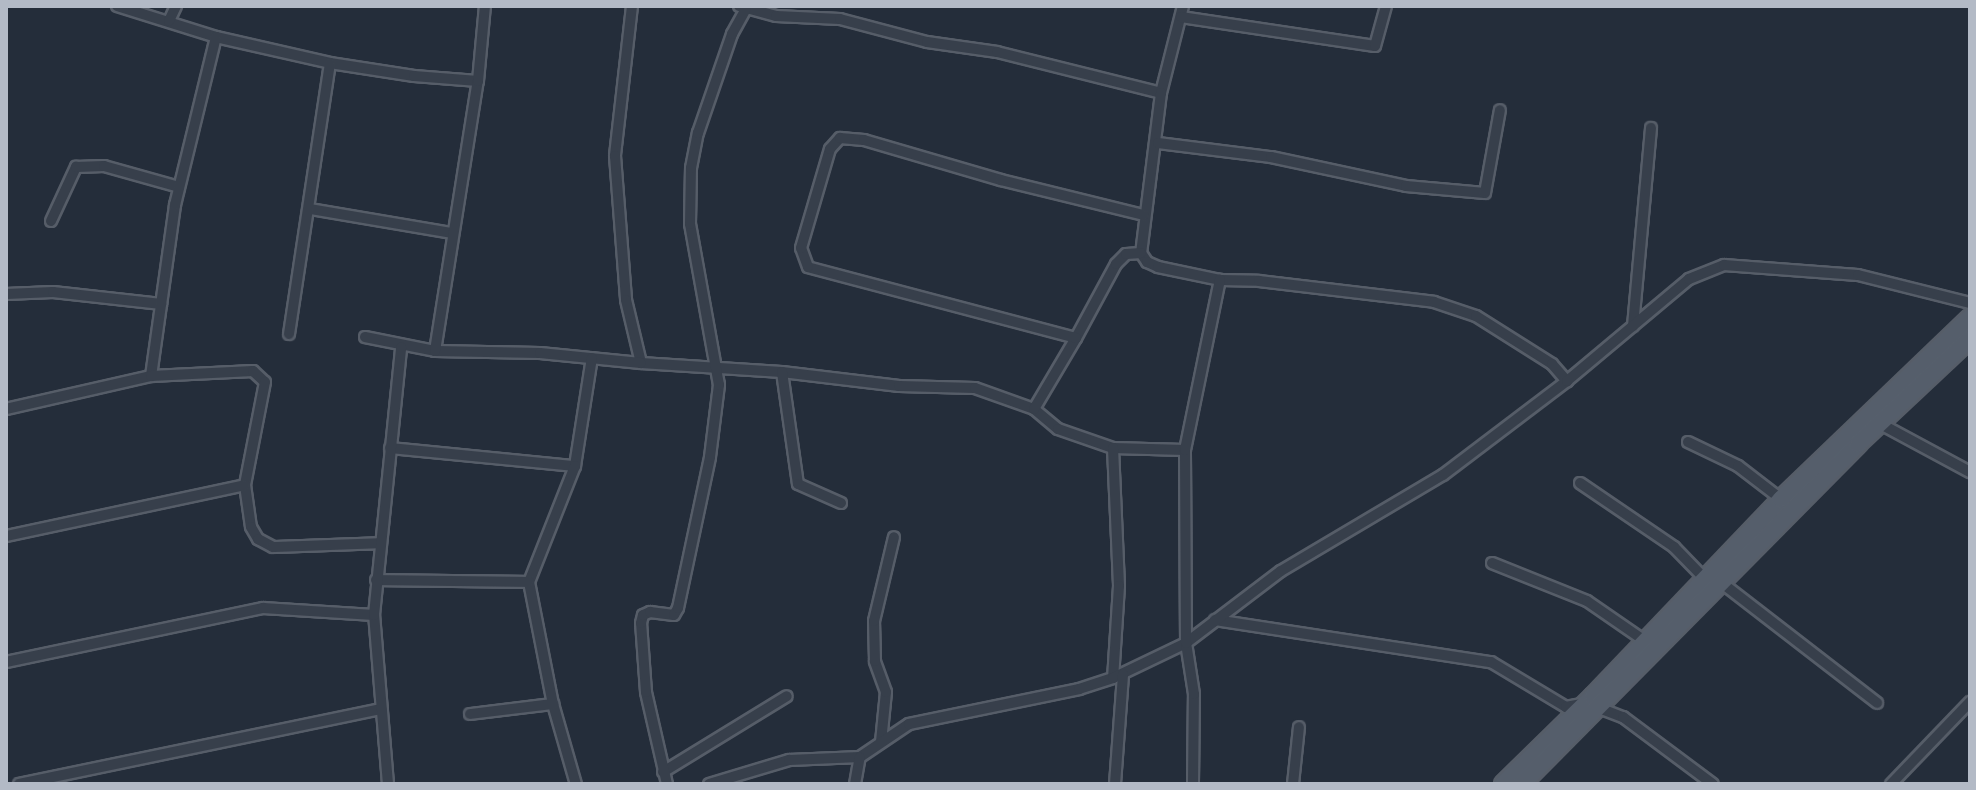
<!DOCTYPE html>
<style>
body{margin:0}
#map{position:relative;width:1976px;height:790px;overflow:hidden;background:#242d3a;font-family:Quicksand,sans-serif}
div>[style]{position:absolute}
.roads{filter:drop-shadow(2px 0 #565d68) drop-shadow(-2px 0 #565d68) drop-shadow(0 2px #565d68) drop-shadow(0 -2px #565d68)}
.street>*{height:10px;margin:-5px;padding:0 5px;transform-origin:5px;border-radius:5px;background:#373f4b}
.primary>*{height:16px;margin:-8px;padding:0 8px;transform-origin:8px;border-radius:8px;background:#555e6b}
span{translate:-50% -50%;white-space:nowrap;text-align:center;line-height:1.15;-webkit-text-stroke:6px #1d242f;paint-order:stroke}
.frame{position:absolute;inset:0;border:8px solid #b3bac6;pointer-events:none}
</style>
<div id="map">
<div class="roads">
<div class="street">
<i style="left:117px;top:6px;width:104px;rotate:17.4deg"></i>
<i style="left:216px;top:37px;width:117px;rotate:12.8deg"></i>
<i style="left:330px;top:63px;width:85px;rotate:8.8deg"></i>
<i style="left:414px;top:76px;width:64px;rotate:4.5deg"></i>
<i style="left:632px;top:6px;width:151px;rotate:96.5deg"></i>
<i style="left:615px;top:156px;width:144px;rotate:85.6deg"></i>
<i style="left:626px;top:300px;width:65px;rotate:76.6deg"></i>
<i style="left:641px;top:363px;width:141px;rotate:3.7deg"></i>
<i style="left:782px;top:372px;width:118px;rotate:6.8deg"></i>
<i style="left:899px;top:386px;width:76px;rotate:1.5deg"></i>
<i style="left:975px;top:388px;width:63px;rotate:19.6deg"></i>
<i style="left:1034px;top:409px;width:31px;rotate:40deg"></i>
<i style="left:1058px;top:429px;width:58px;rotate:19.1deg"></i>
<i style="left:1113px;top:448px;width:72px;rotate:1.6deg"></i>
<i style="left:739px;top:6px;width:38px;rotate:15deg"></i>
<i style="left:776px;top:16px;width:64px;rotate:2.7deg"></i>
<i style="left:840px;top:19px;width:90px;rotate:14.8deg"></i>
<i style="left:927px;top:42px;width:71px;rotate:8.1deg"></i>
<i style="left:997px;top:52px;width:169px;rotate:14deg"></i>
<i style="left:1183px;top:6px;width:90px;rotate:104.2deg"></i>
<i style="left:1161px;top:93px;width:161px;rotate:97.1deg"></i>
<i style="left:1141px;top:253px;width:11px;rotate:56deg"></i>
<i style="left:1147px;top:262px;width:12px;rotate:24deg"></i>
<i style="left:1158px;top:267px;width:63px;rotate:11.8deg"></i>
<i style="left:1220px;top:280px;width:39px;rotate:1deg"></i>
<i style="left:1259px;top:281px;width:176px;rotate:6.8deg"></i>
<i style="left:1434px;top:302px;width:44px;rotate:18.4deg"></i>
<i style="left:1476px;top:316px;width:90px;rotate:32.3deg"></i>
<i style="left:1552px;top:364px;width:23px;rotate:49deg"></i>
<i style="left:1181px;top:17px;width:196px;rotate:8.5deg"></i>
<i style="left:1375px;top:46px;width:41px;rotate:-74.6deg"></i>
<i style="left:169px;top:21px;width:17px;rotate:-65deg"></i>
<i style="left:1158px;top:143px;width:114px;rotate:7.1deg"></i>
<i style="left:1271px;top:157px;width:138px;rotate:12.1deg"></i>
<i style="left:1406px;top:186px;width:79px;rotate:5.1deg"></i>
<i style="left:1485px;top:193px;width:84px;rotate:-79.8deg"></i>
<i style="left:310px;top:209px;width:144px;rotate:9.6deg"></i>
<i style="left:51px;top:221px;width:60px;rotate:-65.2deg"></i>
<i style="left:76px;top:167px;width:28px;rotate:-2deg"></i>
<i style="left:104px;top:166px;width:78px;rotate:15.6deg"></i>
<i style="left:6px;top:294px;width:47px;rotate:-2.4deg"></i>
<i style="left:53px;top:292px;width:109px;rotate:6.3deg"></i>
<i style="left:1633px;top:326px;width:199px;rotate:-84.8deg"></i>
<i style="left:289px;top:334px;width:274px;rotate:-81.4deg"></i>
<i style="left:365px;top:337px;width:71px;rotate:11.3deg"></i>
<i style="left:435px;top:351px;width:105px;rotate:1.1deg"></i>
<i style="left:540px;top:353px;width:101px;rotate:5.7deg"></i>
<i style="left:1076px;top:338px;width:84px;rotate:-61.6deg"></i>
<i style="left:1116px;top:264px;width:14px;rotate:-45deg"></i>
<i style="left:1126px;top:254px;width:15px;rotate:-4deg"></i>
<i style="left:435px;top:351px;width:273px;rotate:-81deg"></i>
<i style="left:478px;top:81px;width:75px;rotate:-84.7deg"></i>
<i style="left:782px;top:372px;width:113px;rotate:81.9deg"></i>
<i style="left:798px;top:484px;width:47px;rotate:23.8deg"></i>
<i style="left:151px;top:376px;width:173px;rotate:-82deg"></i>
<i style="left:175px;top:205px;width:173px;rotate:-76.3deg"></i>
<i style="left:6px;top:409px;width:149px;rotate:-12.8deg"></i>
<i style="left:151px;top:376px;width:102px;rotate:-2.8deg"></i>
<i style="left:253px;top:371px;width:16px;rotate:43deg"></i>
<i style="left:265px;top:382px;width:105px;rotate:101deg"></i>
<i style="left:245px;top:485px;width:42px;rotate:81.9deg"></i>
<i style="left:251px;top:527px;width:14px;rotate:60deg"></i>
<i style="left:258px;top:539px;width:17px;rotate:28deg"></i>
<i style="left:273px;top:547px;width:107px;rotate:-2.1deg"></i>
<i style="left:1034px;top:409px;width:82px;rotate:-59.4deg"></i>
<i style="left:1076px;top:338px;width:277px;rotate:-165.2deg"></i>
<i style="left:808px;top:267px;width:20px;rotate:-110deg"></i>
<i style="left:801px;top:248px;width:103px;rotate:-73.7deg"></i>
<i style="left:830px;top:149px;width:15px;rotate:-48deg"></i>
<i style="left:840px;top:138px;width:24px;rotate:5deg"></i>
<i style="left:864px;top:140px;width:143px;rotate:16.3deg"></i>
<i style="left:1001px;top:180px;width:147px;rotate:13.8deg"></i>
<i style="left:1877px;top:422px;width:106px;rotate:28.3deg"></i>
<i style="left:1688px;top:442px;width:55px;rotate:25.6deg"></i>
<i style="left:1738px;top:466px;width:54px;rotate:37.5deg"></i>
<i style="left:390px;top:448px;width:186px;rotate:5.6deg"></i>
<i style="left:575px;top:466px;width:109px;rotate:-81.1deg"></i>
<i style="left:1113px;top:448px;width:138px;rotate:87.5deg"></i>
<i style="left:1119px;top:586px;width:92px;rotate:93.7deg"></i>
<i style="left:575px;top:466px;width:125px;rotate:111.6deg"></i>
<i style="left:529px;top:582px;width:124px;rotate:78.9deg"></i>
<i style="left:553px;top:704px;width:83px;rotate:74deg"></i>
<i style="left:1580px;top:483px;width:114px;rotate:34.2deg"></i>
<i style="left:1674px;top:547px;width:43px;rotate:45.9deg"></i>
<i style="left:6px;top:536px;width:244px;rotate:-12deg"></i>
<i style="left:1492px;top:563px;width:102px;rotate:21.8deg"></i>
<i style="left:1587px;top:601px;width:70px;rotate:34.6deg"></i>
<i style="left:376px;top:580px;width:153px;rotate:0.7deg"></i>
<i style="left:1722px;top:583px;width:196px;rotate:37.7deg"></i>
<i style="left:1215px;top:620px;width:279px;rotate:8.7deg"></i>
<i style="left:1491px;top:662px;width:87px;rotate:31deg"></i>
<i style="left:1566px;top:707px;width:20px;rotate:-11deg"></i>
<i style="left:1586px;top:703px;width:40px;rotate:21deg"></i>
<i style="left:1623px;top:717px;width:112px;rotate:36.7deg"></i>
<i style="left:6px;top:662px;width:263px;rotate:-11.9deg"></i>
<i style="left:263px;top:608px;width:111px;rotate:3.6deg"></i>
<i style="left:470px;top:714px;width:84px;rotate:-6.9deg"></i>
<i style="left:881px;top:742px;width:50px;rotate:-84.3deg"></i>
<i style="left:886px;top:692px;width:33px;rotate:-110deg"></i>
<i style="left:875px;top:661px;width:40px;rotate:-91.4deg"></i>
<i style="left:874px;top:621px;width:86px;rotate:-76.6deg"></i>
<i style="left:663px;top:772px;width:145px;rotate:-31.5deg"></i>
<i style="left:19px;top:784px;width:370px;rotate:-11.7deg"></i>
<i style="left:388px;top:784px;width:170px;rotate:-94.7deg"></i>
<i style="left:374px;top:615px;width:269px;rotate:-84.2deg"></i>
<i style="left:667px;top:784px;width:94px;rotate:-102.9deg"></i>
<i style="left:646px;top:692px;width:69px;rotate:-94.1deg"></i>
<i style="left:641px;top:623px;width:8px;rotate:-76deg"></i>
<i style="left:643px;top:615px;width:8px;rotate:-23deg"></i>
<i style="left:650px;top:612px;width:24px;rotate:7deg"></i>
<i style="left:674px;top:615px;width:8px;rotate:-60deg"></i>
<i style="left:678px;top:608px;width:154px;rotate:-78deg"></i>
<i style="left:710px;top:457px;width:73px;rotate:-82.9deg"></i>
<i style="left:719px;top:385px;width:164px;rotate:-100.2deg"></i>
<i style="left:690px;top:224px;width:56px;rotate:-89deg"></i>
<i style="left:691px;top:168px;width:36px;rotate:-79deg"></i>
<i style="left:698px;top:133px;width:105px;rotate:-71deg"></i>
<i style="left:732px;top:34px;width:29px;rotate:-61deg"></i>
<i style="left:709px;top:784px;width:84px;rotate:-16.7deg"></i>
<i style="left:789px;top:760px;width:71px;rotate:-2.4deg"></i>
<i style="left:860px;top:757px;width:59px;rotate:-34deg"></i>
<i style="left:909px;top:724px;width:174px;rotate:-11.6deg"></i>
<i style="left:1079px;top:689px;width:36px;rotate:-18deg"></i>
<i style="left:1113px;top:678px;width:81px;rotate:-25.6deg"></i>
<i style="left:1186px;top:643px;width:119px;rotate:-37.2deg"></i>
<i style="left:1281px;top:571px;width:188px;rotate:-30.7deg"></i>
<i style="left:1443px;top:475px;width:156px;rotate:-37.2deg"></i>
<i style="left:1567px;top:381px;width:159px;rotate:-39.9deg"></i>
<i style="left:1689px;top:279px;width:38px;rotate:-22deg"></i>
<i style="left:1724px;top:265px;width:134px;rotate:4.3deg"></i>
<i style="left:1858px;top:275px;width:115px;rotate:14deg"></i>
<i style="left:855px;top:784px;width:27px;rotate:-80deg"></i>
<i style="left:1115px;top:784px;width:110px;rotate:-85.8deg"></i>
<i style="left:1193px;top:784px;width:90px;rotate:-89.4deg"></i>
<i style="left:1194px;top:694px;width:52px;rotate:-98.9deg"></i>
<i style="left:1186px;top:643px;width:193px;rotate:-90.3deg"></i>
<i style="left:1185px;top:450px;width:174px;rotate:-78.4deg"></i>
<i style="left:1293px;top:784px;width:57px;rotate:-84deg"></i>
<i style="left:1891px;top:784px;width:114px;rotate:-46.1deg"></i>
</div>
<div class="primary">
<i style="left:1503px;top:784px;width:126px;rotate:-44.4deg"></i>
<i style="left:1593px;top:696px;width:272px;rotate:-46.3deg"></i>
<i style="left:1781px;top:499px;width:262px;rotate:-43.8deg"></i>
<i style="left:1522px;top:784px;width:478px;rotate:-45.3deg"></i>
<i style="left:1858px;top:444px;width:154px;rotate:-43.2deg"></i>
</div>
</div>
<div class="frame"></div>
</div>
